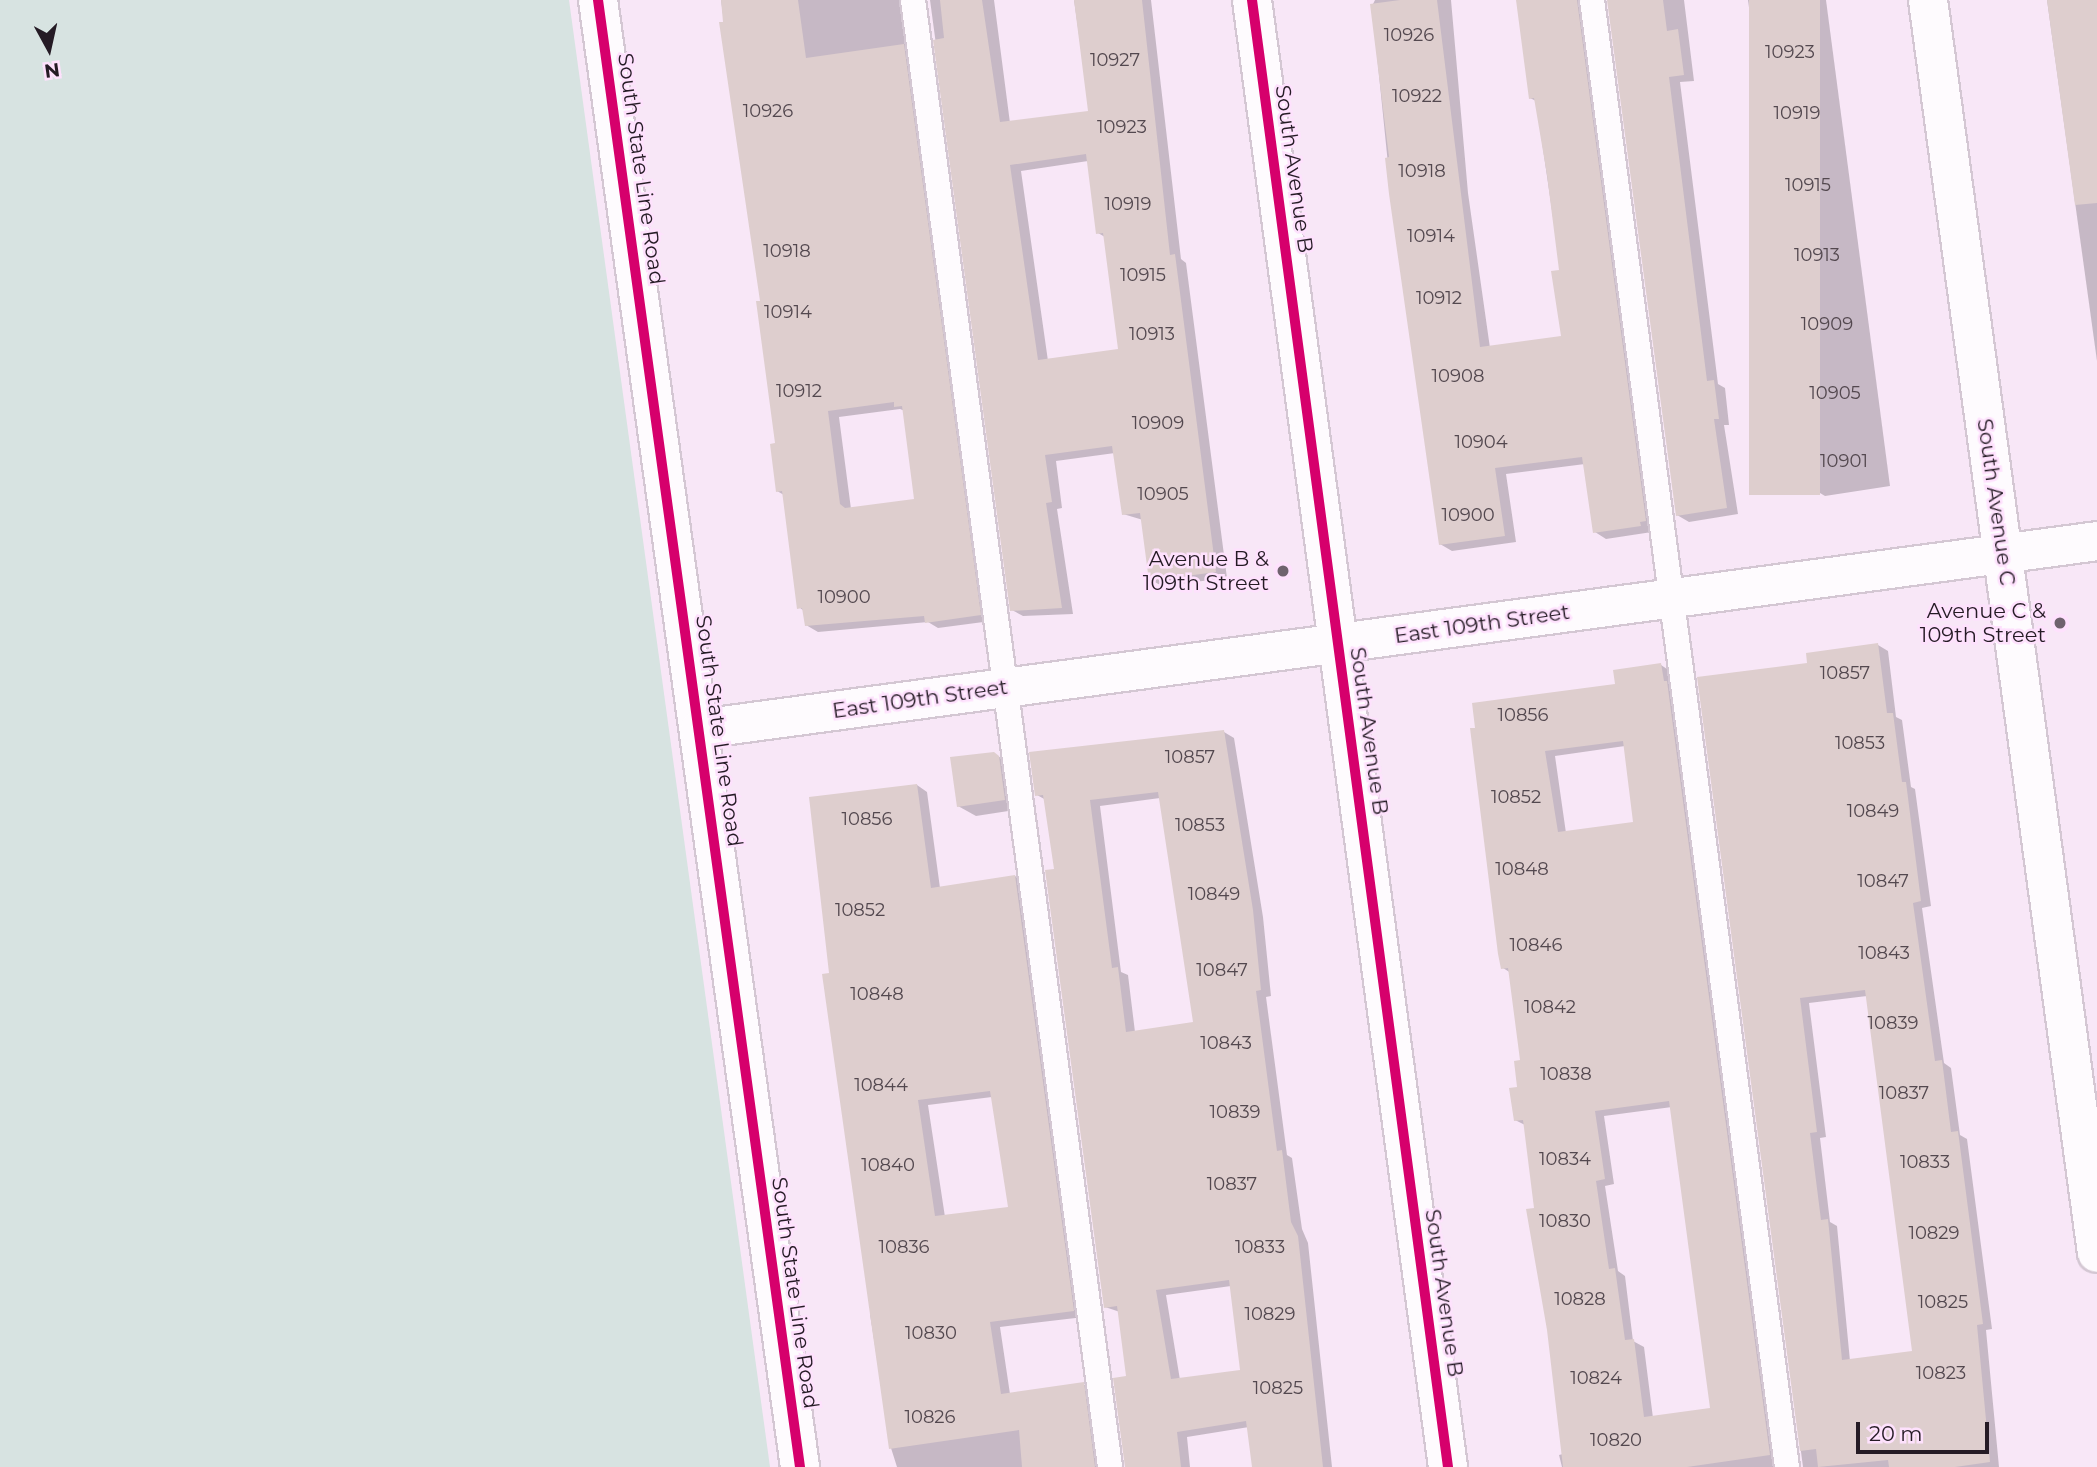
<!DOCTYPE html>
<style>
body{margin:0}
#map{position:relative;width:2097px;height:1467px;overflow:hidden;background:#f8e7f7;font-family:Montserrat,sans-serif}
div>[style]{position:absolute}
.green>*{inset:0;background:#d7e3e1}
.shadow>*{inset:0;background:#0003}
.building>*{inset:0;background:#decece;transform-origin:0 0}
.roads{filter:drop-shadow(2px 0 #d4c7d3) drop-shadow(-2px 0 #d4c7d3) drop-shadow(0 2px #d4c7d3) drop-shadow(0 -2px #d4c7d3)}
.lane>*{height:24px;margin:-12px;padding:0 12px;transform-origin:12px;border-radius:12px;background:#fefbfe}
.street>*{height:38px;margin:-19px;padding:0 19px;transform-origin:19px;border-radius:19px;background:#fefbfe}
.cycleway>*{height:10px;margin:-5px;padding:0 5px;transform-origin:5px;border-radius:5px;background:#d6006c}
.dots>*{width:19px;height:19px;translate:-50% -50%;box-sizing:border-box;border:4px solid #fee1fd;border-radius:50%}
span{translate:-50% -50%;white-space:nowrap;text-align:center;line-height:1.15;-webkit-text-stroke:5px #fee1fd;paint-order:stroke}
.number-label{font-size:18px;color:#53484f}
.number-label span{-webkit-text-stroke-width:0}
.street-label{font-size:21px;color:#251b25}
.poi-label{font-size:21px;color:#251b25}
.right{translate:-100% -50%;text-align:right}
.north{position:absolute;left:14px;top:14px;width:70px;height:70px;-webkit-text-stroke:5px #fee1fd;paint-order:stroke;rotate:172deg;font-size:19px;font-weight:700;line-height:28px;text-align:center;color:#251b25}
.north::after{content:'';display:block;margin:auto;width:24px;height:32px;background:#251b25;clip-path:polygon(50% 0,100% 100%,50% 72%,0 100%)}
.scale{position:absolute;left:1856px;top:1422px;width:133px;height:32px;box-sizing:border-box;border:4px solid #251b25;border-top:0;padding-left:9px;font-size:21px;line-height:24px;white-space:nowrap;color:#251b25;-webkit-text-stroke:5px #fee1fd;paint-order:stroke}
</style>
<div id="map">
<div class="green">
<i style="clip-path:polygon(0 0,569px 0,770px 1467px,0 1467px)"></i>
</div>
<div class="shadow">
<i style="clip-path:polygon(evenodd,721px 0,913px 0,991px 621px,938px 628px,928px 622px,818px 632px,806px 625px,804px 611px,799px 607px,784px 495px,777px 491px,777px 445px,762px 302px,721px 0,900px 409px,905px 411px,916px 501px,851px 509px,839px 417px,900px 409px)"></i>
<i style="clip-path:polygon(evenodd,930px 0,994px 0,1010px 123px,1090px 112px,1074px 0,1151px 0,1181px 259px,1186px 263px,1227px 578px,1162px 586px,1151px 580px,1143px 520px,1123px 514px,1115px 453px,1056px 461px,1062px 508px,1057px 509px,1073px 614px,1023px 616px,1012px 610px,930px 0,1088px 161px,1098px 233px,1105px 237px,1120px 351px,1048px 361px,1021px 171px,1088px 161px)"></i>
<i style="clip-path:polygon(1375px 0,1451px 0,1468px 193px,1490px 348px,1563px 338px,1561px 272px,1536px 101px,1530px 98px,1519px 0,1592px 0,1652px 532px,1606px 539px,1595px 532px,1585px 464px,1506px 474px,1516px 542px,1452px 551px,1440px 544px,1391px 194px,1372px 6px)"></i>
<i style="clip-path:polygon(1609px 0,1684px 0,1694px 81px,1680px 82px,1718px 384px,1725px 388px,1729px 425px,1724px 425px,1738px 514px,1689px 522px,1677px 515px)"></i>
<i style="clip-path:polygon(1748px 0,1826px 0,1890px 486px,1825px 496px,1815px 490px)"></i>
<i style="clip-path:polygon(2047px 0,2097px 0,2097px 361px)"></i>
<i style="clip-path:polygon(evenodd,1878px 645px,1888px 651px,1896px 717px,1902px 720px,1911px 787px,1915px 789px,1931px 906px,1922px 908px,1944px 1063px,1951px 1068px,1960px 1135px,1967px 1139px,1992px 1329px,1986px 1330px,1999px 1467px,1803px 1467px,1699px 678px,1809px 665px,1878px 645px,1867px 996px,1914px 1352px,1850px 1361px,1837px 1226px,1830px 1222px,1820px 1138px,1826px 1137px,1809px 1003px,1867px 996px)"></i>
<i style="clip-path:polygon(evenodd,1661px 665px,1670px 671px,1781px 1467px,1562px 1467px,1559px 1455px,1563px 1454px,1525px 1125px,1515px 1120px,1522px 1062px,1511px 973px,1503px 968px,1472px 730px,1616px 685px,1661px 665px,1625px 746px,1635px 824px,1566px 833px,1555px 756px,1625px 746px,1661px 665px,1672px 1107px,1712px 1410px,1653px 1418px,1644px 1347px,1633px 1341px,1625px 1276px,1618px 1271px,1605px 1186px,1614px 1184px,1604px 1116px,1672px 1107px)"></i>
<i style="clip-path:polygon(evenodd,1224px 732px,1234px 738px,1263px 917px,1271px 996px,1266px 997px,1287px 1155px,1292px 1158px,1302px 1229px,1308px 1243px,1332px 1467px,1254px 1467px,1249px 1427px,1187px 1437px,1190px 1467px,1126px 1467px,1128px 1378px,1120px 1312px,1105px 1307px,1056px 870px,1046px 800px,1037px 795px,1224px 732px,1160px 798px,1195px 1024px,1135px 1032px,1128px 975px,1121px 972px,1100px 806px,1160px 798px,1224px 732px,1231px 1286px,1242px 1371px,1180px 1380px,1166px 1295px,1231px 1286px)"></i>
<i style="clip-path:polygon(994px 754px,1012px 764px,1022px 809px,976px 816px,958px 806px)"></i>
<i style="clip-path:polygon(evenodd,917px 785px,927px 792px,940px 888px,1015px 876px,1026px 883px,1084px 1317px,1000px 1327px,1010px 1394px,1083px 1384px,1094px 1390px,1104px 1467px,897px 1467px,891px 1448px,870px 1314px,874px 1314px,831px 975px,917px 785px,992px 1097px,1010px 1208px,945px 1217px,928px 1105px,992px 1097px)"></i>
</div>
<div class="building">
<i style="clip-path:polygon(evenodd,721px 0,798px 0,806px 58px,904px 44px,981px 615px,925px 623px,924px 616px,805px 626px,802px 608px,797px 609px,782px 491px,776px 492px,770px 444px,775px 443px,756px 301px,760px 301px,719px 22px,723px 22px,721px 0,894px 402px,894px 407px,902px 406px,914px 499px,845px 508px,840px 504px,828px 411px,894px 402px)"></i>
<i style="clip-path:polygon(evenodd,940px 0,982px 0,1000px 122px,1088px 111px,1074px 0,1142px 0,1170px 255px,1175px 254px,1216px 572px,1149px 581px,1140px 513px,1122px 515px,1112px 446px,1045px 455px,1052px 502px,1046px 503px,1062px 608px,1010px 611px,933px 40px,944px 38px,940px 0,1086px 154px,1096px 234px,1103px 233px,1118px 349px,1038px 360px,1010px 165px,1086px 154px)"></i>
<i style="clip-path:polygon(1400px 0,1437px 0,1480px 347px,1561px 336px,1551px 271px,1559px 270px,1547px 175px,1534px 98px,1529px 99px,1516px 0,1577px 0,1646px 521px,1640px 522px,1641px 526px,1593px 533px,1582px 457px,1495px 468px,1505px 536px,1439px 545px,1389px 194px,1385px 158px,1389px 157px,1370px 4px)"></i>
<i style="clip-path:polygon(1607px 0,1663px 0,1667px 31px,1678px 29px,1684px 75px,1669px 77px,1707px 381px,1714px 380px,1719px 419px,1714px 419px,1727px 508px,1676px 516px)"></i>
<i style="left:1749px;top:0;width:71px;height:495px"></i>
<i style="clip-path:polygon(2047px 0,2097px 0,2097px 203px,2075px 205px)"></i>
<i style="clip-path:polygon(evenodd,1878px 643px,1887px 713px,1893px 713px,1902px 782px,1906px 782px,1921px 901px,1913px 903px,1935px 1061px,1942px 1060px,1951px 1132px,1958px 1131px,1983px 1324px,1977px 1325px,1990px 1462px,1955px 1467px,1889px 1467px,1888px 1460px,1818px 1467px,1816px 1449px,1800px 1451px,1697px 677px,1807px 663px,1806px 653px,1878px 643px,1865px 990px,1912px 1351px,1842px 1360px,1828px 1219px,1821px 1220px,1810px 1133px,1817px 1132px,1800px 998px,1865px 990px)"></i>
<i style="clip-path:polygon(evenodd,1661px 663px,1664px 681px,1667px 681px,1770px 1455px,1687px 1467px,1563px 1467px,1547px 1330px,1526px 1209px,1534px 1208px,1523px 1120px,1514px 1121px,1509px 1088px,1517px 1087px,1514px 1061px,1520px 1060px,1508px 968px,1501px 969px,1498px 954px,1470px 728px,1475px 728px,1472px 703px,1615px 684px,1613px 670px,1661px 663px,1623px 741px,1633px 822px,1558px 832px,1545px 751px,1623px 741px,1661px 663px,1669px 1101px,1710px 1408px,1644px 1417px,1634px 1339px,1625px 1340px,1615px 1268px,1609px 1269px,1596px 1181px,1605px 1179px,1595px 1111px,1669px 1101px)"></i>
<i style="clip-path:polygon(evenodd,1224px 730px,1253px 910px,1261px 990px,1256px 991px,1277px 1151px,1282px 1150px,1291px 1222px,1298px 1236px,1323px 1467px,1252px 1467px,1246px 1421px,1177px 1432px,1181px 1467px,1125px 1467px,1113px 1378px,1126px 1376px,1117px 1306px,1104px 1308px,1045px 870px,1054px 869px,1043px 795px,1035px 796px,1029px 752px,1224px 730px,1158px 792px,1193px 1022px,1126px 1032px,1118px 967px,1112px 968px,1090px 800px,1158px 792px,1224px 730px,1229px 1280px,1240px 1370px,1171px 1379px,1156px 1290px,1229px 1280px)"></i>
<i style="clip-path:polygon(994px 752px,999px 756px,1005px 800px,957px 807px,950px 757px)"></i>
<i style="clip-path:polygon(evenodd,917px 784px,931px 888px,1015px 875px,1074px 1311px,990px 1322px,1001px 1394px,1084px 1382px,1095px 1467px,1022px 1467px,1019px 1430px,889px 1449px,822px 974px,829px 973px,809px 797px,917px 784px,990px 1091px,1008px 1207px,935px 1216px,918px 1100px,990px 1091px)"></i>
</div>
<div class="roads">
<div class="lane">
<i style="left:913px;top:0;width:1480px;rotate:82.35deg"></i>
<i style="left:1592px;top:0;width:1480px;rotate:82.43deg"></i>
</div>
<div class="street">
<i style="left:598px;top:0;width:1481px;rotate:82.16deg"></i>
<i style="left:1252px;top:0;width:1480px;rotate:82.39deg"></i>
<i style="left:1928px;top:0;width:1264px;rotate:82.32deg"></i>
<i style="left:700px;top:729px;width:1410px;rotate:-7.66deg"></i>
</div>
</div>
<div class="cycleway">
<i style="left:598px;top:0;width:1481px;rotate:82.16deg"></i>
<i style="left:1252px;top:0;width:1480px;rotate:82.39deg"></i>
</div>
<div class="dots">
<i style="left:1283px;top:571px;background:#6f626e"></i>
<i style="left:2060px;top:623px;background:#6f626e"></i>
</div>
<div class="number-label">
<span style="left:1409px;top:35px">10926</span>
<span style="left:1790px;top:52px">10923</span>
<span style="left:1115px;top:60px">10927</span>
<span style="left:1417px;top:96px">10922</span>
<span style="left:768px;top:111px">10926</span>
<span style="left:1797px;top:113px">10919</span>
<span style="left:1122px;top:127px">10923</span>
<span style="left:1422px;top:171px">10918</span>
<span style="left:1808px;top:185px">10915</span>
<span style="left:1128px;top:204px">10919</span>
<span style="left:1431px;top:236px">10914</span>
<span style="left:787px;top:251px">10918</span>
<span style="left:1817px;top:255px">10913</span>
<span style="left:1143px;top:275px">10915</span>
<span style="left:1439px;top:298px">10912</span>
<span style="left:788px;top:312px">10914</span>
<span style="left:1827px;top:324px">10909</span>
<span style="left:1152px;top:334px">10913</span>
<span style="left:1458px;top:376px">10908</span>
<span style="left:799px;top:391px">10912</span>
<span style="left:1835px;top:393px">10905</span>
<span style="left:1158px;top:423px">10909</span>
<span style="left:1481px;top:442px">10904</span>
<span style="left:1844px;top:461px">10901</span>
<span style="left:1163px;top:494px">10905</span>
<span style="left:1468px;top:515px">10900</span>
<span style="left:844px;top:597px">10900</span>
<span style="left:1845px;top:673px">10857</span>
<span style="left:1523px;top:715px">10856</span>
<span style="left:1860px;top:743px">10853</span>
<span style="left:1190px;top:757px">10857</span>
<span style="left:1516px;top:797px">10852</span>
<span style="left:1873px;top:811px">10849</span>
<span style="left:867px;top:819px">10856</span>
<span style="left:1200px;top:825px">10853</span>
<span style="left:1522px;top:869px">10848</span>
<span style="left:1883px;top:881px">10847</span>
<span style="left:1214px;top:894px">10849</span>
<span style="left:860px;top:910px">10852</span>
<span style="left:1536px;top:945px">10846</span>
<span style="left:1884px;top:953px">10843</span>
<span style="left:1222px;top:970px">10847</span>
<span style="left:877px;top:994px">10848</span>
<span style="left:1550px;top:1007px">10842</span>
<span style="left:1893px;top:1023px">10839</span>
<span style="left:1226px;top:1043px">10843</span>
<span style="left:1566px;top:1074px">10838</span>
<span style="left:881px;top:1085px">10844</span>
<span style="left:1904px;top:1093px">10837</span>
<span style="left:1235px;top:1112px">10839</span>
<span style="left:1565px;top:1159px">10834</span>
<span style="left:1925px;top:1162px">10833</span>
<span style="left:888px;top:1165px">10840</span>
<span style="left:1232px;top:1184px">10837</span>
<span style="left:1565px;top:1221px">10830</span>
<span style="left:1934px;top:1233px">10829</span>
<span style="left:904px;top:1247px">10836</span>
<span style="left:1260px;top:1247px">10833</span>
<span style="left:1580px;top:1299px">10828</span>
<span style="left:1943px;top:1302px">10825</span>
<span style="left:1270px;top:1314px">10829</span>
<span style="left:931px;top:1333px">10830</span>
<span style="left:1941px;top:1373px">10823</span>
<span style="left:1596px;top:1378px">10824</span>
<span style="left:1278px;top:1388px">10825</span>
<span style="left:930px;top:1417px">10826</span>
<span style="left:1616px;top:1440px">10820</span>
</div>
<div class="street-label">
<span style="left:641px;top:169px;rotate:82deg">South State Line Road</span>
<span style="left:1294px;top:169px;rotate:82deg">South Avenue B</span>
<span style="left:1996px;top:502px;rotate:82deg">South Avenue C</span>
<span style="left:1482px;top:624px;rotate:-8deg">East 109th Street</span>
<span style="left:920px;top:699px;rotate:-8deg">East 109th Street</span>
<span style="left:719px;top:731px;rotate:82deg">South State Line Road</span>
<span style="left:1369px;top:731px;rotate:82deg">South Avenue B</span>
<span style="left:795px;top:1293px;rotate:82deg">South State Line Road</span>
<span style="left:1444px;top:1293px;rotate:82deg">South Avenue B</span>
</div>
<div class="poi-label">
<span class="right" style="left:1269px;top:571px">Avenue B &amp;<br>109th Street</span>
<span class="right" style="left:2046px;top:623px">Avenue C &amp;<br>109th Street</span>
</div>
<div class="north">N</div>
<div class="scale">20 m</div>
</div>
